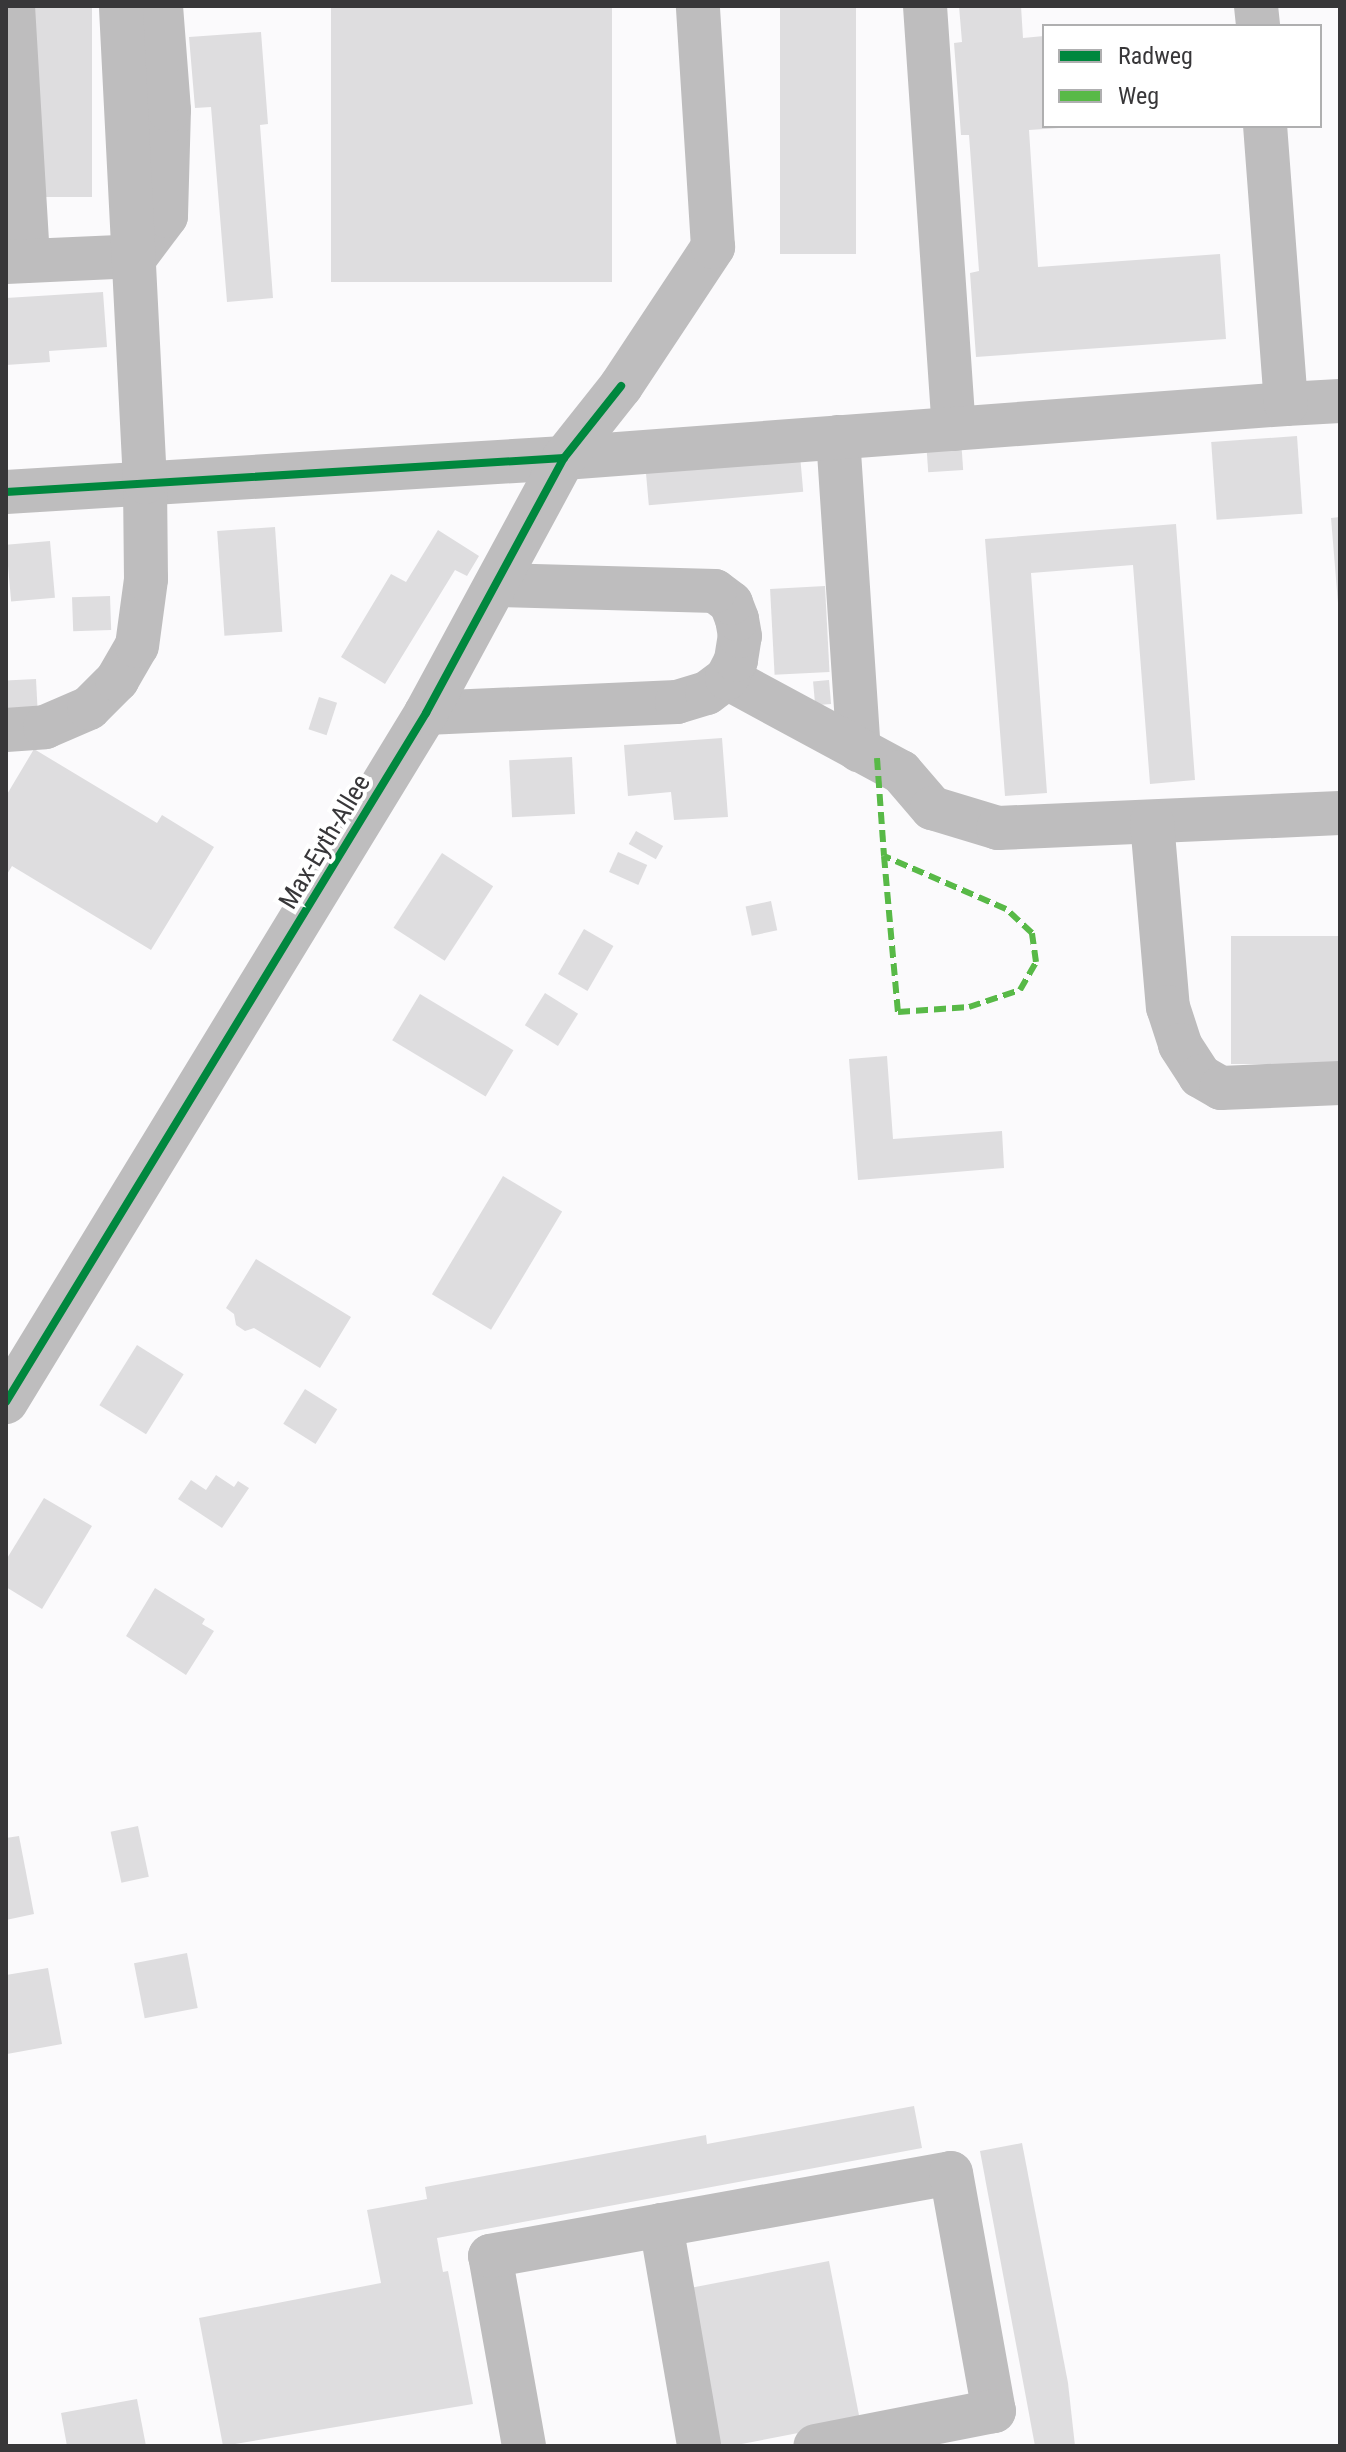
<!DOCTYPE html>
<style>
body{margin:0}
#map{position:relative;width:1346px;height:2452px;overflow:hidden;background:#fbfafc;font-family:"Roboto Condensed",sans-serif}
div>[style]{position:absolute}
.building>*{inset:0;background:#dedddf;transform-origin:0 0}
.minor>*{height:44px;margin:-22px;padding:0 22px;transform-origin:22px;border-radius:22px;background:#bebdbe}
.quiet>*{height:6px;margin-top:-3px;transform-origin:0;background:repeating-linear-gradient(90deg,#58b947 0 12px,transparent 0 18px)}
.cycleway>*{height:8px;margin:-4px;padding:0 4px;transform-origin:4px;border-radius:4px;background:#00873e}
span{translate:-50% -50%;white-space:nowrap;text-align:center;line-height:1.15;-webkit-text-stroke:8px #fff;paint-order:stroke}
.street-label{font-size:26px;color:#383739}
.frame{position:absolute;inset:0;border:8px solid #383739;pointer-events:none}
.legend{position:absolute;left:1042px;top:24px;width:280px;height:104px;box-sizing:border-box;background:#fff;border:2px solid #afafb0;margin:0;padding:10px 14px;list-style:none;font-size:24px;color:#383739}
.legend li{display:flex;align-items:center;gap:16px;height:40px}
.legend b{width:40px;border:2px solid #afafb0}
</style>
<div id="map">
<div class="building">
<i style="left:25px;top:6px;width:67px;height:191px"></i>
<i style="left:331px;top:6px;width:281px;height:276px"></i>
<i style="left:780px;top:6px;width:76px;height:248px"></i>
<i style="clip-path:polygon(959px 6px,1021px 6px,1023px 38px,1044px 36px,1044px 126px,1059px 128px,1029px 130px,1038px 267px,1220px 254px,1226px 339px,976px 357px,970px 273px,979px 271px,969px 135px,961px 135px,954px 43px,962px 42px)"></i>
<i style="clip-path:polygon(261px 32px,268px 124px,260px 125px,273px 298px,227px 302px,211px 107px,195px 108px,189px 37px)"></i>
<i style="clip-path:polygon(103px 292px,107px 347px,49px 351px,50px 362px,6px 365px,6px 298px)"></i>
<i style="left:1297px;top:436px;width:78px;height:86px;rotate:86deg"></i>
<i style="left:961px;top:439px;width:31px;height:35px;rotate:86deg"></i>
<i style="left:800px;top:455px;width:37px;height:155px;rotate:85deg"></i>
<i style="clip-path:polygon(1340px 517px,1340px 603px,1338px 603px,1331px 518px)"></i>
<i style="clip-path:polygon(1176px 524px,1195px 780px,1150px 784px,1133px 565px,1031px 573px,1047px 793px,1005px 796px,985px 539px)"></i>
<i style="left:275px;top:527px;width:105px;height:58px;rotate:86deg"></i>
<i style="clip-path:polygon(438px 530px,479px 556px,467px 576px,455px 570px,385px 684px,341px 657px,391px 574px,406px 582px)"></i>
<i style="left:50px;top:541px;width:57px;height:44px;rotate:85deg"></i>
<i style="left:825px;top:586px;width:86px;height:55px;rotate:87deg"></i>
<i style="left:110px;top:596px;width:34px;height:38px;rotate:88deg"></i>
<i style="left:36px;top:679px;width:38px;height:30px;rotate:87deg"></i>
<i style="left:829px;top:680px;width:24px;height:16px;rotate:85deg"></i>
<i style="left:319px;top:697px;width:19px;height:34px;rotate:18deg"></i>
<i style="clip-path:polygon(722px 738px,728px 817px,674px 820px,671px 792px,628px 796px,624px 745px)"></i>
<i style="clip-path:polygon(34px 749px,157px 823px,162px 815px,214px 847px,151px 950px,12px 866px,6px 876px,6px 796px)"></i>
<i style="left:572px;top:757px;width:57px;height:63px;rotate:87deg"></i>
<i style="left:636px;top:831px;width:31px;height:15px;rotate:29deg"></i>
<i style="left:618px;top:852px;width:32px;height:22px;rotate:24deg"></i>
<i style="left:442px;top:853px;width:61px;height:89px;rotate:33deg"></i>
<i style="left:771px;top:901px;width:30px;height:26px;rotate:78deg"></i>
<i style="left:584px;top:929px;width:34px;height:52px;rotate:30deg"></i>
<i style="left:1340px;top:936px;width:128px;height:109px;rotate:90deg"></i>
<i style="left:545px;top:993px;width:39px;height:38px;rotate:32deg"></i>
<i style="left:420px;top:994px;width:109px;height:54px;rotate:31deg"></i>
<i style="clip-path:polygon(887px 1056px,893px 1139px,1002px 1131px,1004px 1168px,858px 1180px,849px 1059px)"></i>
<i style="left:503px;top:1176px;width:69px;height:138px;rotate:31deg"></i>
<i style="clip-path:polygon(256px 1259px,351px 1317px,320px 1368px,254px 1328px,245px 1331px,236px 1325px,234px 1314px,226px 1308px)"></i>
<i style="left:137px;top:1345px;width:55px;height:71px;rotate:32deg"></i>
<i style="left:305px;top:1389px;width:38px;height:41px;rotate:32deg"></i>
<i style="clip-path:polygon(216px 1475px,234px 1487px,238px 1481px,249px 1488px,222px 1528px,178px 1499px,191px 1480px,206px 1490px)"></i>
<i style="clip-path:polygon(44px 1498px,92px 1526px,42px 1609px,6px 1587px,6px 1560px)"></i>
<i style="clip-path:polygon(155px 1588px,205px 1619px,202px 1624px,214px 1631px,186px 1675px,126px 1636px)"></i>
<i style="left:138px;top:1826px;width:52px;height:28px;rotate:78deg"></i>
<i style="clip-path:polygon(19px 1836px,34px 1914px,6px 1920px,6px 1838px)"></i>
<i style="left:187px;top:1953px;width:56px;height:54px;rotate:79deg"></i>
<i style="clip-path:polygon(48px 1968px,62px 2044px,7px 2054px,6px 1975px)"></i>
<i style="clip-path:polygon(914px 2106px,922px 2148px,437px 2238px,443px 2272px,448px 2271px,473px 2404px,223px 2446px,199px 2318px,381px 2283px,367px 2210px,427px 2199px,425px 2187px,706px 2135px,707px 2144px)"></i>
<i style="clip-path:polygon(1022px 2143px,1068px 2383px,1075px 2446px,1035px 2446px,980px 2151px)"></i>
<i style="left:829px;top:2261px;width:163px;height:142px;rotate:79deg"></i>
<i style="clip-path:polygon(137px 2399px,146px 2446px,67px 2446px,61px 2413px)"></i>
</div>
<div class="minor">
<i style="left:13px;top:6px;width:255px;rotate:86.6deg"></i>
<i style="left:925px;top:6px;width:424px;rotate:86.1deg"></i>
<i style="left:1256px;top:6px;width:20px;rotate:84deg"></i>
<i style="left:6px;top:262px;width:130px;rotate:-2.6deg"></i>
<i style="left:136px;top:256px;width:50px;rotate:-53.1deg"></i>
<i style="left:166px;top:216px;width:106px;rotate:-88.4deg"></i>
<i style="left:169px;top:110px;width:104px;rotate:-94.4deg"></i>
<i style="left:1286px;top:404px;width:54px;rotate:-3.2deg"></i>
<i style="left:838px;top:437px;width:314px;rotate:86.2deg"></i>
<i style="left:6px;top:492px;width:559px;rotate:-3.49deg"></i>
<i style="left:564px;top:458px;width:724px;rotate:-4.28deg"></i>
<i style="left:1286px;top:404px;width:279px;rotate:-94.3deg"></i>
<i style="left:727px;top:678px;width:198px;rotate:28.4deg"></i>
<i style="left:901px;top:772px;width:48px;rotate:49.3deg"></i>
<i style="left:932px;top:808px;width:69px;rotate:16.9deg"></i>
<i style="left:998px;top:828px;width:342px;rotate:-2.5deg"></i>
<i style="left:426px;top:713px;width:251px;rotate:-2.5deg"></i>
<i style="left:677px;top:702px;width:31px;rotate:-17deg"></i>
<i style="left:707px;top:693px;width:25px;rotate:-37deg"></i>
<i style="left:727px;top:678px;width:20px;rotate:-63deg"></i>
<i style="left:736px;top:660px;width:24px;rotate:-81deg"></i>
<i style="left:740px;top:636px;width:17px;rotate:-100deg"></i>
<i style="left:737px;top:619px;width:17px;rotate:-111deg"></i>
<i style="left:731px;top:603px;width:20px;rotate:-143deg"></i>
<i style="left:715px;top:591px;width:216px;rotate:-178.4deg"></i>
<i style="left:6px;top:730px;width:39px;rotate:-4deg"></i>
<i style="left:45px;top:727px;width:48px;rotate:-23.4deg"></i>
<i style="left:89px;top:708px;width:40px;rotate:-45deg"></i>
<i style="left:117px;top:680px;width:39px;rotate:-60deg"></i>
<i style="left:137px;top:646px;width:68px;rotate:-82.3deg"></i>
<i style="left:146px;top:579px;width:97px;rotate:-90.6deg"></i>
<i style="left:145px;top:482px;width:477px;rotate:-92.9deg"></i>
<i style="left:1152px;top:822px;width:186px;rotate:85.1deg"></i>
<i style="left:1168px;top:1007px;width:40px;rotate:72deg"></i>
<i style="left:1180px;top:1045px;width:37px;rotate:57deg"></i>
<i style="left:1200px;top:1076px;width:24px;rotate:30deg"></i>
<i style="left:1221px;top:1088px;width:119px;rotate:-2.4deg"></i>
<i style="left:6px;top:1402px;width:807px;rotate:-58.63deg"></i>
<i style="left:426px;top:713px;width:290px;rotate:-61.6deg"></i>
<i style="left:564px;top:458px;width:92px;rotate:-51.6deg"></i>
<i style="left:621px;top:386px;width:167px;rotate:-56.5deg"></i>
<i style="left:713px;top:247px;width:241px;rotate:-93.6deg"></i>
<i style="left:661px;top:2225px;width:224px;rotate:80.2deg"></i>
<i style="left:524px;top:2446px;width:193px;rotate:-100.1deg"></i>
<i style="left:490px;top:2256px;width:468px;rotate:-10.2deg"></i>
<i style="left:951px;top:2173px;width:242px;rotate:79.8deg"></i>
<i style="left:994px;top:2411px;width:182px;rotate:168.9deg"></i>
</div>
<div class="quiet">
<i style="left:877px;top:758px;width:98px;rotate:85.9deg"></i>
<i style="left:884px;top:856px;width:157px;rotate:84.9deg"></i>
<i style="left:898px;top:1012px;width:71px;rotate:-4deg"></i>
<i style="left:969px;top:1007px;width:54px;rotate:-18.4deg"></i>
<i style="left:1020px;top:990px;width:32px;rotate:-60deg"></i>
<i style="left:1036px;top:962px;width:29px;rotate:-98deg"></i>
<i style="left:1032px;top:933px;width:35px;rotate:-137deg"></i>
<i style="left:1006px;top:909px;width:133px;rotate:-156.5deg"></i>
</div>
<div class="cycleway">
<i style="left:6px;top:492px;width:559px;rotate:-3.49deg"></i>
<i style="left:6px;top:1402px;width:807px;rotate:-58.63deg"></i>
<i style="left:426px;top:713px;width:290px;rotate:-61.6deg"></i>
<i style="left:564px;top:458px;width:92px;rotate:-51.6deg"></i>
</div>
<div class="street-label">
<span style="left:325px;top:842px;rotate:-59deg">Max-Eyth-Allee</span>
</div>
<div class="frame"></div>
<ul class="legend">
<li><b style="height:10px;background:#00873e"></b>Radweg</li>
<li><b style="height:10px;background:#58b947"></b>Weg</li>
</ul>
</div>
